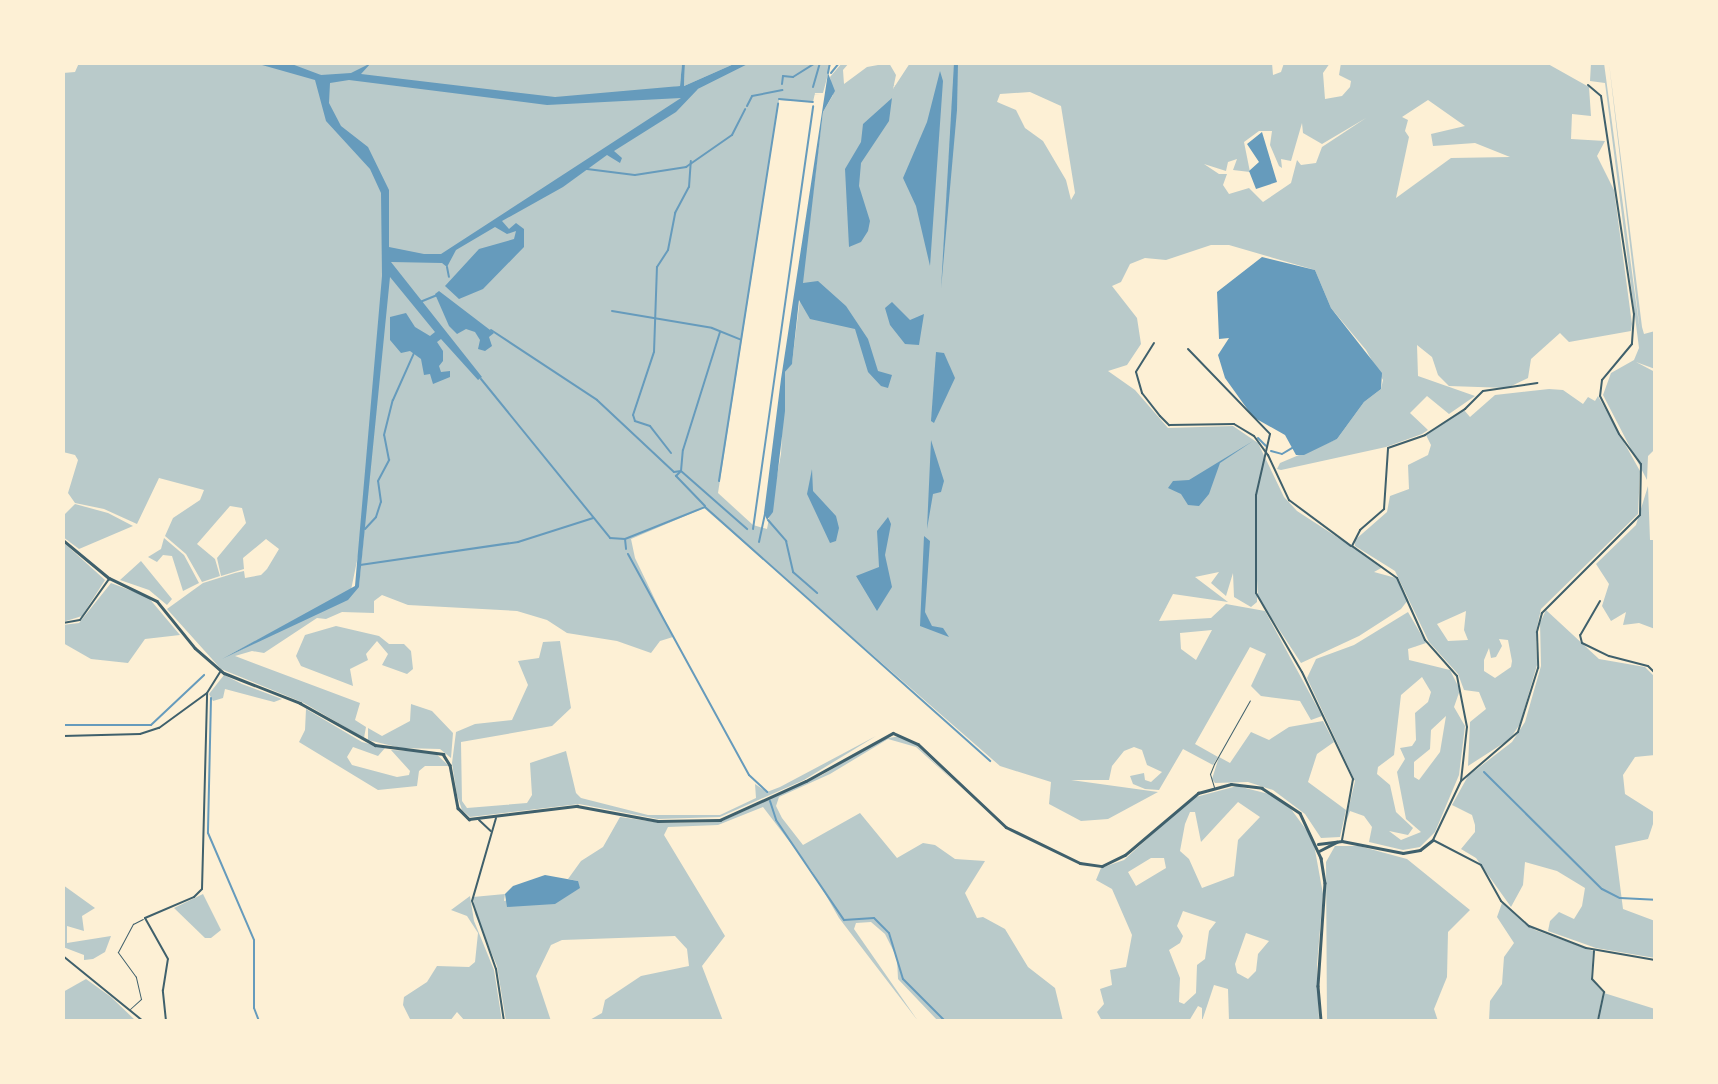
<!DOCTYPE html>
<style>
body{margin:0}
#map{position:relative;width:1718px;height:1084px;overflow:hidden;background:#fdf0d5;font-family:"Asap Condensed",sans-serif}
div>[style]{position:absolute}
.green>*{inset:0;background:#b9caca}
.water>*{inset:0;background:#669bbc}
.stream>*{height:2px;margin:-1px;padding:0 1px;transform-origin:1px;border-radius:1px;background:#669bbc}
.service>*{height:1px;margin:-0.5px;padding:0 0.5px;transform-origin:0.5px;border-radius:0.5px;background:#3f606c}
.minor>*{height:2px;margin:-1px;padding:0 1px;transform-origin:1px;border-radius:1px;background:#3f606c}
.tertiary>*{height:2.5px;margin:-1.25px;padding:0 1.25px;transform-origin:1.25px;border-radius:1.25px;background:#3f606c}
span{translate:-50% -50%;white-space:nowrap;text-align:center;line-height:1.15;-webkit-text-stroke:7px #fdf0d5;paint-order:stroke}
.frame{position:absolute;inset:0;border:65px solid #fdf0d5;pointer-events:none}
</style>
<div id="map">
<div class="green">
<i style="clip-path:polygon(evenodd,79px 63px,682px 63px,680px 86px,674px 87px,682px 97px,750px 63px,831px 63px,823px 93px,815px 93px,813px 102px,779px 100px,718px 493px,753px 525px,767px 529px,781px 454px,785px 372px,792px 363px,823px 112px,833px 95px,830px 77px,842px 63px,849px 63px,843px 70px,844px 84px,867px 67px,889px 63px,896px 75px,893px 89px,910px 63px,1272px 63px,1273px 75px,1281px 72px,1284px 63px,1330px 63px,1323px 73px,1325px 99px,1342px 96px,1350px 87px,1351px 81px,1339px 75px,1341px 63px,1548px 64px,1589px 87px,1591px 116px,1572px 114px,1571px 139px,1605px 141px,1597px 156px,1614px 190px,1632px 324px,1631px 331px,1569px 342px,1560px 333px,1531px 359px,1528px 378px,1507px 388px,1449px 386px,1438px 375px,1432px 357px,1417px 345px,1418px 376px,1475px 396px,1449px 414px,1427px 396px,1410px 413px,1428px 430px,1422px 434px,1386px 447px,1281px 470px,1277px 469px,1280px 463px,1337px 439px,1364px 402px,1381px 389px,1383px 380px,1366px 350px,1331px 308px,1315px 270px,1229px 245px,1211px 245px,1166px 260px,1145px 258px,1130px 264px,1121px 282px,1112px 286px,1137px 318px,1141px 344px,1127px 365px,1108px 371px,1135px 390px,1168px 428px,1233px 426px,1258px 443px,1284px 497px,1297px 511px,1383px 567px,1374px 572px,1396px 578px,1408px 600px,1401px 609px,1359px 636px,1301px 663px,1258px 597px,1257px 580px,1257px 602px,1251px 607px,1234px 597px,1233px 573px,1226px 596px,1211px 583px,1219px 572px,1195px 577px,1228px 602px,1173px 594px,1159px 621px,1211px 618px,1226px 604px,1265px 611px,1322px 716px,1311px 720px,1300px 701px,1261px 696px,1251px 686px,1266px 654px,1250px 647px,1195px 744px,1218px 757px,1213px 765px,1183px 749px,1159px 790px,1145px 789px,1133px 784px,1130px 776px,1144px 773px,1145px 780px,1151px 782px,1162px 772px,1147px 765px,1142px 750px,1134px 747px,1124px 751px,1112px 766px,1109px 780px,1071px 780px,1158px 792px,1108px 819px,1081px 821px,1049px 804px,1051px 782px,1000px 766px,704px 508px,631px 539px,635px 558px,673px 637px,660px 641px,651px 653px,617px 641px,567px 633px,547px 620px,517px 611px,408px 605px,382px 595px,374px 601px,374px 613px,342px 612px,326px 619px,317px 618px,264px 653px,252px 651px,235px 656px,360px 703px,355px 720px,366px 727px,364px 738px,304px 703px,221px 669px,167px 609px,203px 583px,235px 573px,244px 571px,245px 578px,261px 575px,267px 569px,279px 549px,266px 539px,243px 558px,244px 569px,221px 576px,217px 558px,246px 523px,242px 508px,230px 506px,197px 544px,215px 559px,220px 576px,202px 582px,186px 554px,165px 536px,173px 518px,200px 500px,204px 490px,159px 478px,137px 524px,104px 509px,75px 503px,68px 493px,78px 460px,75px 455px,63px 452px,63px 73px,75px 72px,79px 63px,1030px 92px,1061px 106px,1075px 193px,1071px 200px,1066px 180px,1043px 141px,1025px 128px,1016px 110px,997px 102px,1000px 94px,1030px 92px,79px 63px,1428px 100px,1465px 126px,1431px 134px,1433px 146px,1475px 143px,1510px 157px,1451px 158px,1396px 198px,1409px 137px,1405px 131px,1408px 120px,1402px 117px,1428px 100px,79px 63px,1366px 118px,1322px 147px,1316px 163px,1301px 165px,1297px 160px,1291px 183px,1263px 202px,1249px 188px,1229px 194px,1223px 185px,1227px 174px,1219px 174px,1204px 164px,1226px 171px,1228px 162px,1237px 159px,1233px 170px,1250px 172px,1244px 142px,1259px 131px,1272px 131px,1270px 145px,1279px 166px,1282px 168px,1281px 159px,1291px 161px,1302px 123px,1303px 133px,1322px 144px,1366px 118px,79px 63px,365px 522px,359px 586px,338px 602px,222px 659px,351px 590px,365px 522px,79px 63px,1212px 630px,1196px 660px,1181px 649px,1180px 633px,1212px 630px)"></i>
<i style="clip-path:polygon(685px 63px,736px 63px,684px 86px)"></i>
<i style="clip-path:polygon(1591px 63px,1604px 63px,1640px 332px,1609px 63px,1642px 327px,1644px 334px,1655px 331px,1655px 369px,1636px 362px,1655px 372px,1655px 449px,1648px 456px,1647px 480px,1603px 395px,1611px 373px,1634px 360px,1639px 348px,1605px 83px,1590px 81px)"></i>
<i style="clip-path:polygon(evenodd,1549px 389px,1563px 390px,1583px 404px,1588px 397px,1595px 401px,1598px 396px,1640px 471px,1638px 514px,1541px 609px,1536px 632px,1537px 665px,1520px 724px,1510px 739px,1468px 766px,1470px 722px,1486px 709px,1479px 692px,1464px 690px,1458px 674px,1429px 642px,1395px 571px,1355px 546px,1355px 540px,1387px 512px,1390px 496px,1409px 489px,1408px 465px,1428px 455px,1431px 445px,1426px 435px,1464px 410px,1470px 417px,1495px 395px,1549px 389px,1466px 611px,1464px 630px,1468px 640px,1448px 641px,1437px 624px,1466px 611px,1549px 389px,1499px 639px,1508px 640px,1512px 661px,1511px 667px,1495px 678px,1484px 671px,1484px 660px,1489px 648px,1491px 658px,1496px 657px,1502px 646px,1499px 639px)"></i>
<i style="clip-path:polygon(1648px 486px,1650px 540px,1655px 540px,1655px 629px,1639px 623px,1623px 625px,1626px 612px,1611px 621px,1602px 606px,1609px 584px,1596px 564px,1636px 525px)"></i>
<i style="clip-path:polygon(75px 504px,108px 513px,133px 526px,79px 549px,63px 537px,63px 516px)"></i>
<i style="clip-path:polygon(164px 538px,184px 555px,199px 583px,183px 591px,172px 556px,163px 555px,157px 562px,148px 557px,161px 549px)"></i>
<i style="clip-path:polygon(63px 542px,105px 580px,82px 616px,63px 622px)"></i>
<i style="clip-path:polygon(141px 561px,172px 599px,167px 605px,149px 590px,120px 580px)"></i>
<i style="clip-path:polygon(111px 583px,148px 597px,180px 635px,145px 639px,128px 663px,91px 659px,63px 643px,63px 625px,79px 623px)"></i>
<i style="clip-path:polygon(1546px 610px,1599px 659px,1645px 667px,1655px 677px,1655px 755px,1635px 757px,1623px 775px,1625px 794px,1655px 813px,1655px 818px,1648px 839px,1615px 846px,1623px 909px,1655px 921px,1655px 958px,1596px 948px,1548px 931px,1550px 921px,1559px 912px,1574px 919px,1582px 906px,1585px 888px,1557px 871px,1525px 862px,1523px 885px,1511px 907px,1476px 858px,1461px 849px,1475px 832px,1475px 825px,1472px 815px,1452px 805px,1468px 776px,1512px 742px,1525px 722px,1541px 666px,1540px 623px)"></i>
<i style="clip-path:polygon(evenodd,1408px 612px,1426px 643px,1408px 649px,1409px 660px,1450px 670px,1460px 690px,1454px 707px,1465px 726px,1459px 775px,1435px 832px,1420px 847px,1403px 850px,1369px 842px,1372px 827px,1364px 816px,1350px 811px,1344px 828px,1355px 781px,1307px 678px,1316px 659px,1354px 645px,1408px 612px,1422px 677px,1431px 692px,1428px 702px,1415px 713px,1416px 740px,1412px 746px,1400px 748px,1405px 759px,1397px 772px,1406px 819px,1421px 832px,1401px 840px,1389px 831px,1408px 835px,1413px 828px,1396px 812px,1390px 785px,1377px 774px,1378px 767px,1394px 755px,1401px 695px,1422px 677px,1408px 612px,1446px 716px,1440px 752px,1419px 780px,1414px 777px,1414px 762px,1430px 749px,1431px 730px,1446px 716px)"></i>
<i style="clip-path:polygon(336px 626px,379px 636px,389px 644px,404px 644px,411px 651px,413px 669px,407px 674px,382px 665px,388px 654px,377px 641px,366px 654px,368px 660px,350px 669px,353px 686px,301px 666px,296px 656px,305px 635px)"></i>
<i style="clip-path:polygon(560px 641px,571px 708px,552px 726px,461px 742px,462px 801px,467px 808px,527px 803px,532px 795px,530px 763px,566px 751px,576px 793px,581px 798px,648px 815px,720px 815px,756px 798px,755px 784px,767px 792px,780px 787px,876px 736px,804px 780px,720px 817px,658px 819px,579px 804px,470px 817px,462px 810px,457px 795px,452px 763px,456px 732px,475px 724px,512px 720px,528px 685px,518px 661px,539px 658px,543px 642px)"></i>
<i style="clip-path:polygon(224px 675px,242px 684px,282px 699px,274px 702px,225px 689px,223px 698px,213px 701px,209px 694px)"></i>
<i style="clip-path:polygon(411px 704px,432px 711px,453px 733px,451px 758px,440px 749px,401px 748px,368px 740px,368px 728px,382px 736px,410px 721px)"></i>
<i style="clip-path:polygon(306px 709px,362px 742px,385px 748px,378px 756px,353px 747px,347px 757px,352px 765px,397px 777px,409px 775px,410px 771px,391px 750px,434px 752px,449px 766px,425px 766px,419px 771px,417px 786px,378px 790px,299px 742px,305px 730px)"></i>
<i style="clip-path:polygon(1323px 721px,1334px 742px,1317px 754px,1308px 782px,1346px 810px,1340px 837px,1321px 838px,1305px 814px,1273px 790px,1248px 782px,1215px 783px,1212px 779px,1219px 757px,1230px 763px,1251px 732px,1269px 740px,1289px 727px)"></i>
<i style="clip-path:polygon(901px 736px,913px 742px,958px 785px,916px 747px,888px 739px,830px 774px,779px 797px,776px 806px,782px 818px,803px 845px,860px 813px,897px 858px,923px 843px,935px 845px,955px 859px,985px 861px,965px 893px,977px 918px,983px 917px,1005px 929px,1028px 967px,1055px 988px,1063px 1021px,938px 1021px,898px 979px,897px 958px,885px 934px,871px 922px,856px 923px,854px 929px,918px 1021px,839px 918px,812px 871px,763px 807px,718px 825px,668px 827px,664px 835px,725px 936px,702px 966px,723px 1021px,588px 1021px,602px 1013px,605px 1000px,641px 976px,689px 966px,687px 949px,675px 936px,562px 940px,551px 945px,536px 976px,551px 1021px,506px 1021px,497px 966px,475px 914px,473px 897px,505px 894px,504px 901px,578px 881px,568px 879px,581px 861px,603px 847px,620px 817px,662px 823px,720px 822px,822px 775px,882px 739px)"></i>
<i style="clip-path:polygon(evenodd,1237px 786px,1273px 795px,1288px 805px,1313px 839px,1323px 894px,1317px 965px,1319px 1021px,1229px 1021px,1228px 989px,1214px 985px,1202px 1021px,1202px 1008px,1198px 1006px,1189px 1021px,1102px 1021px,1097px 1012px,1104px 1004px,1100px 989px,1112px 985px,1110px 970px,1126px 967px,1132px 935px,1112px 889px,1096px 880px,1101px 868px,1124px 860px,1192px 798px,1237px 786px,1238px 802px,1260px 817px,1238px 840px,1234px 876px,1202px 888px,1189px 859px,1180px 851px,1185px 824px,1190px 812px,1195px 812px,1201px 842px,1238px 802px,1237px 786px,1151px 858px,1164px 858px,1166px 868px,1136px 886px,1128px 872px,1151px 858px,1237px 786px,1183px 911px,1216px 922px,1209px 931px,1205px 959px,1197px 965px,1196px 993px,1184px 1004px,1179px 1002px,1180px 978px,1169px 950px,1180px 943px,1183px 936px,1177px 926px,1183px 911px,1237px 786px,1246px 933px,1269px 941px,1258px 954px,1256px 971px,1248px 979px,1237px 973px,1235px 964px,1246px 933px)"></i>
<i style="clip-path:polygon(1335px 846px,1359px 846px,1407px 859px,1470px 910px,1448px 932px,1447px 977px,1434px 1009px,1438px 1021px,1327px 1021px,1326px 862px)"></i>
<i style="clip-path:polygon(63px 885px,95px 908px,82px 916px,84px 931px,67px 926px,67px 943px,111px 936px,105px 952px,93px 959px,84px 960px,84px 955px,63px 947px)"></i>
<i style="clip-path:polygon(203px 894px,221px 930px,211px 938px,205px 938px,174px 908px)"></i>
<i style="clip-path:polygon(470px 896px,474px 921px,494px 970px,502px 1021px,465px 1021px,457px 1012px,450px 1021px,411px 1021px,403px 1005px,404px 997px,427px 982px,437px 966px,469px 967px,475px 962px,478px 933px,467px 916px,451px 910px)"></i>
<i style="clip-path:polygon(1502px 903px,1535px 930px,1593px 951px,1591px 979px,1603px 992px,1597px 1021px,1489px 1021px,1490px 1001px,1502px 984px,1504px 957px,1514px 943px,1497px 917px)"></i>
<i style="clip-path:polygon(86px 979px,111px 997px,136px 1021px,63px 1021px,63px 992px)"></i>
<i style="clip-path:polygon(1604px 993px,1655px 1009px,1655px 1021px,1598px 1021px)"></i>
</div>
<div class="water">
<i style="clip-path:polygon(evenodd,255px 63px,289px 63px,321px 75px,351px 73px,371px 63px,361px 74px,555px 97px,680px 86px,682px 63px,685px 63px,684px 86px,736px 63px,750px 63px,698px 89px,676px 112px,614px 151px,622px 158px,620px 163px,607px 155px,563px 187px,502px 221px,509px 229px,516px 223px,524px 229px,524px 247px,483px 289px,459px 299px,445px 286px,479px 249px,514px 239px,516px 231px,507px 234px,495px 227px,456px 250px,447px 267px,442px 263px,391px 262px,482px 377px,478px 380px,441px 339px,437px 342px,443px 351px,443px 361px,439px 366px,441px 372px,450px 371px,450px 377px,433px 384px,430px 374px,424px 375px,421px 359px,410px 351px,401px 353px,390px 340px,390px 317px,406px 313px,415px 327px,430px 336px,435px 332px,390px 277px,359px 587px,348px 600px,222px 659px,355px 586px,382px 276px,381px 193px,370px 169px,326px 121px,315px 80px,255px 63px,349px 80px,547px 105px,681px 98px,441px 254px,424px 254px,389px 247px,389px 190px,368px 147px,341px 126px,329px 103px,330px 83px,349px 80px)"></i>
<i style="clip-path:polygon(954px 63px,958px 63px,957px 110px,941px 289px)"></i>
<i style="clip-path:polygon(940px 71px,943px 81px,930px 266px,916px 206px,903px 178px,927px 122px)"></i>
<i style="clip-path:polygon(828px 73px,835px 91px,823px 112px,803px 283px,818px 281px,846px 306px,868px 339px,878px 371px,892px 375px,888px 388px,881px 386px,868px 372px,855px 329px,810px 319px,799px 300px,792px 364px,785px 372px,785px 411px,773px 512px,767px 520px,764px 513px,781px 379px)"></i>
<i style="clip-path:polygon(892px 98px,889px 121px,861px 163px,859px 186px,870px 221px,868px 231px,861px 242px,849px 247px,845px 169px,861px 142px,863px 124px)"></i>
<i style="clip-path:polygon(1262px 132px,1277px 182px,1256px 189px,1249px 171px,1259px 162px,1247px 144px)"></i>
<i style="clip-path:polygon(1262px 257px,1315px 270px,1331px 308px,1382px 373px,1381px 389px,1364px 402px,1337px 439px,1304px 455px,1296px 455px,1285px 435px,1253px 417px,1225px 378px,1218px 355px,1229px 338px,1219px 339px,1217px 292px)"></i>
<i style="clip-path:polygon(439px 291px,494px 333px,489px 337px,492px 346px,485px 351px,478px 349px,480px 340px,475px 332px,466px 329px,457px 334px,449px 326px,435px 294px)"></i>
<i style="clip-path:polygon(892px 302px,910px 320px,924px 314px,919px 345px,905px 344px,890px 325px,885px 308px)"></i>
<i style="clip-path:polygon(936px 352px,944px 353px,955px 378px,934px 423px,931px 421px)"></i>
<i style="clip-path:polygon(931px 440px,944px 481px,941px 492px,933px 494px,927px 529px)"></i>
<i style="clip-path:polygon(1253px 441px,1220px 463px,1209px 494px,1199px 506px,1188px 505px,1181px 494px,1168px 488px,1173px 481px,1189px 480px)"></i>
<i style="clip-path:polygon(812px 469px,813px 491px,836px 516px,839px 528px,836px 541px,830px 543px,807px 494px)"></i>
<i style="clip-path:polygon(888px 517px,891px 524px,885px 555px,892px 587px,877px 611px,856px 576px,879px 567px,877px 531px)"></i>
<i style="clip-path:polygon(924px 536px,930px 541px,925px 612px,932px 626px,943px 628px,949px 637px,920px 626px)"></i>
<i style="clip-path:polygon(545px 875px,578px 881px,580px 888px,555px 904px,507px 907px,505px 894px,513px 886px)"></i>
</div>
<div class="stream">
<i style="left:828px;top:73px;width:10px;rotate:-79deg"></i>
<i style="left:831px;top:73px;width:13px;rotate:-51deg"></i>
<i style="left:782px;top:84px;width:8px;rotate:-83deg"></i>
<i style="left:783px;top:76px;width:10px;rotate:6deg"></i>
<i style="left:793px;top:77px;width:26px;rotate:-32deg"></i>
<i style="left:813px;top:87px;width:25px;rotate:-74deg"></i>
<i style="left:779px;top:99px;width:34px;rotate:5deg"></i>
<i style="left:747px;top:106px;width:11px;rotate:-63deg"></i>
<i style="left:752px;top:96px;width:31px;rotate:-11deg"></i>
<i style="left:587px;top:169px;width:48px;rotate:7.1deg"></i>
<i style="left:635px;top:175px;width:52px;rotate:-8.9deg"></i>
<i style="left:686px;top:167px;width:56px;rotate:-34.8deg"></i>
<i style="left:732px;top:135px;width:29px;rotate:-63deg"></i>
<i style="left:447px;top:267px;width:10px;rotate:79deg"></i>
<i style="left:420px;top:302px;width:18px;rotate:-22deg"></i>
<i style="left:612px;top:311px;width:101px;rotate:9.6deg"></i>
<i style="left:712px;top:328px;width:31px;rotate:22deg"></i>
<i style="left:491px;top:330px;width:127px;rotate:33.4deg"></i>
<i style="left:597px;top:400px;width:105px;rotate:43.1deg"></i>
<i style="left:674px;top:472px;width:7px;rotate:-8deg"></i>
<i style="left:681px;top:471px;width:88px;rotate:41.3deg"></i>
<i style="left:481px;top:379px;width:205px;rotate:50.9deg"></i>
<i style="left:610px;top:538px;width:15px;rotate:4deg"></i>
<i style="left:625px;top:539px;width:10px;rotate:84deg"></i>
<i style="left:1258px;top:438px;width:11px;rotate:45deg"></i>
<i style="left:1271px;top:451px;width:11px;rotate:15deg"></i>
<i style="left:1282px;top:454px;width:12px;rotate:-31deg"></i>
<i style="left:671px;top:453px;width:34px;rotate:-128deg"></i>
<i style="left:650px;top:426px;width:16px;rotate:-162deg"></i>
<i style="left:635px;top:421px;width:6px;rotate:-108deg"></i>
<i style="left:633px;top:415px;width:66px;rotate:-71.6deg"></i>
<i style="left:654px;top:352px;width:85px;rotate:-88deg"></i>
<i style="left:657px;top:267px;width:20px;rotate:-57deg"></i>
<i style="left:668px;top:250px;width:38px;rotate:-79deg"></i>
<i style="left:675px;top:213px;width:30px;rotate:-62deg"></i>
<i style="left:689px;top:187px;width:26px;rotate:-86deg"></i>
<i style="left:719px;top:481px;width:382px;rotate:-81.1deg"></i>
<i style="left:705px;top:506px;width:42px;rotate:-134deg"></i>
<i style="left:676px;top:476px;width:7px;rotate:-45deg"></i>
<i style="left:681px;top:471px;width:21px;rotate:-85deg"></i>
<i style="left:683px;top:450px;width:124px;rotate:-72.6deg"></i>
<i style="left:768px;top:520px;width:28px;rotate:49deg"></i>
<i style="left:786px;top:541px;width:32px;rotate:77deg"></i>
<i style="left:793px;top:572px;width:32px;rotate:41deg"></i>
<i style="left:365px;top:529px;width:16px;rotate:-47deg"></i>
<i style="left:376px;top:517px;width:16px;rotate:-72deg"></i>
<i style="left:381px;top:502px;width:21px;rotate:-98deg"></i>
<i style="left:378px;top:481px;width:24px;rotate:-62deg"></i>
<i style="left:389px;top:460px;width:25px;rotate:-101deg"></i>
<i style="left:384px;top:435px;width:36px;rotate:-76deg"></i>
<i style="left:393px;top:400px;width:51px;rotate:-65.9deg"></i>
<i style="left:753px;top:529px;width:427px;rotate:-81.9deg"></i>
<i style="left:625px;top:539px;width:86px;rotate:-21.8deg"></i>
<i style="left:705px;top:507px;width:382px;rotate:41.7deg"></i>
<i style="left:759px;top:542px;width:29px;rotate:-78deg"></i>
<i style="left:628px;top:554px;width:252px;rotate:61.3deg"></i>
<i style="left:749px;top:775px;width:25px;rotate:43deg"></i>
<i style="left:360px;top:565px;width:160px;rotate:-8.3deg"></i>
<i style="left:518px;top:542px;width:79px;rotate:-17.7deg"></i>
<i style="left:211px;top:698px;width:135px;rotate:91.3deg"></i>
<i style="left:208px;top:833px;width:116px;rotate:66.7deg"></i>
<i style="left:254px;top:940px;width:68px;rotate:90deg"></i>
<i style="left:254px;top:1008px;width:14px;rotate:69deg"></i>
<i style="left:63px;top:725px;width:88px"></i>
<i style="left:151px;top:725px;width:73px;rotate:-43.3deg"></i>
<i style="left:1484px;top:772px;width:166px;rotate:44.8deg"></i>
<i style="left:1602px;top:889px;width:20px;rotate:27deg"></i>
<i style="left:1620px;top:898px;width:35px;rotate:3deg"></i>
<i style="left:770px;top:801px;width:20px;rotate:72deg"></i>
<i style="left:776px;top:820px;width:121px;rotate:55.8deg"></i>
<i style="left:844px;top:920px;width:30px;rotate:-4deg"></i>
<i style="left:874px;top:918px;width:21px;rotate:45deg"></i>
<i style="left:889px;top:933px;width:48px;rotate:73.1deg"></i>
<i style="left:903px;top:979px;width:59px;rotate:45deg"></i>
</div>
<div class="service">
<i style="left:1214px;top:787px;width:14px;rotate:-107deg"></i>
<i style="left:1210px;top:774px;width:11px;rotate:-68deg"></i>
<i style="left:1214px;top:764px;width:73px;rotate:-60.6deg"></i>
<i style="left:130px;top:1009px;width:15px;rotate:-42deg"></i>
<i style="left:141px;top:999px;width:23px;rotate:-103deg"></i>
<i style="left:136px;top:977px;width:31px;rotate:-126deg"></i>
<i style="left:118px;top:952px;width:32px;rotate:-62deg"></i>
<i style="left:133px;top:924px;width:11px;rotate:-27deg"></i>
</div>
<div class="minor">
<i style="left:1588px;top:85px;width:17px;rotate:40deg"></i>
<i style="left:1601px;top:96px;width:220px;rotate:81.4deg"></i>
<i style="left:1634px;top:314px;width:30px;rotate:94deg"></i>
<i style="left:1632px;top:344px;width:47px;rotate:129.8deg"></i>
<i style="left:1602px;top:380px;width:16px;rotate:97deg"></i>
<i style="left:1600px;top:396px;width:42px;rotate:63.4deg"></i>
<i style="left:1619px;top:434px;width:37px;rotate:54deg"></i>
<i style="left:1641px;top:464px;width:51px;rotate:91.1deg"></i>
<i style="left:1640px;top:515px;width:139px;rotate:135deg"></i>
<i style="left:1542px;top:613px;width:20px;rotate:105deg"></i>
<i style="left:1537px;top:632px;width:36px;rotate:88deg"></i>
<i style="left:1538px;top:668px;width:67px;rotate:107.4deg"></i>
<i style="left:1518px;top:732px;width:75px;rotate:139.3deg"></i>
<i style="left:1461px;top:781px;width:65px;rotate:115.4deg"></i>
<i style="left:1433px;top:840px;width:54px;rotate:27.5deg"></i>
<i style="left:1481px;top:865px;width:41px;rotate:60.9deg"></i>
<i style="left:1501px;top:901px;width:38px;rotate:42deg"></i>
<i style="left:1529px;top:926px;width:61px;rotate:21.1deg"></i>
<i style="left:1586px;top:948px;width:70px;rotate:9.9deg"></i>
<i style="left:1154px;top:343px;width:34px;rotate:122deg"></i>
<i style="left:1136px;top:372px;width:22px;rotate:74deg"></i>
<i style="left:1142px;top:393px;width:29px;rotate:52deg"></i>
<i style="left:1160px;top:416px;width:13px;rotate:45deg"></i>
<i style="left:1169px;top:425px;width:65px;rotate:-0.9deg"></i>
<i style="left:1234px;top:424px;width:23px;rotate:31deg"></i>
<i style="left:1254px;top:436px;width:24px;rotate:54deg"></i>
<i style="left:1268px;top:455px;width:50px;rotate:65deg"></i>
<i style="left:1289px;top:500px;width:77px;rotate:36.6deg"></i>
<i style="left:1188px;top:349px;width:118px;rotate:46deg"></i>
<i style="left:1270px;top:434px;width:63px;rotate:102.9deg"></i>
<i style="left:1256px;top:495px;width:98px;rotate:90deg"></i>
<i style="left:1256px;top:593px;width:91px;rotate:59.8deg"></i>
<i style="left:1302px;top:672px;width:119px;rotate:64.5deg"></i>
<i style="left:1353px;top:779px;width:62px;rotate:100.2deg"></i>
<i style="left:1600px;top:601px;width:39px;rotate:120deg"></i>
<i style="left:1580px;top:635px;width:8px;rotate:76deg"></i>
<i style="left:1582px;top:643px;width:30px;rotate:26deg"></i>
<i style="left:1609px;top:656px;width:40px;rotate:14.4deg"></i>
<i style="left:1648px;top:666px;width:10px;rotate:45deg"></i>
<i style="left:63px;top:623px;width:17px;rotate:-10deg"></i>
<i style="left:80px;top:620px;width:50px;rotate:-54.7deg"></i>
<i style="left:63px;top:736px;width:77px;rotate:-1.5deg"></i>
<i style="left:140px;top:734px;width:20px;rotate:-18deg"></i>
<i style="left:159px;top:728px;width:59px;rotate:-36.1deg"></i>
<i style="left:207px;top:693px;width:25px;rotate:-58deg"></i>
<i style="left:1461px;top:781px;width:54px;rotate:-83.7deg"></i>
<i style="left:1467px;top:727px;width:52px;rotate:-101.1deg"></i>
<i style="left:1457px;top:676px;width:48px;rotate:-131.6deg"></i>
<i style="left:1425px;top:640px;width:68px;rotate:-114.3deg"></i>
<i style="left:1397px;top:578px;width:55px;rotate:-144.6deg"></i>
<i style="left:1352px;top:546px;width:18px;rotate:-63deg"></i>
<i style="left:1360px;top:530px;width:32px;rotate:-41deg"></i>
<i style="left:1384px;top:509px;width:61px;rotate:-86.2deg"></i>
<i style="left:1388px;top:448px;width:39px;rotate:-19deg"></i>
<i style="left:1425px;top:435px;width:48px;rotate:-33deg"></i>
<i style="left:1465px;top:409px;width:25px;rotate:-45deg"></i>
<i style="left:1483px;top:391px;width:55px;rotate:-8.4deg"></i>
<i style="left:496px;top:818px;width:86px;rotate:106.1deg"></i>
<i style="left:472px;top:901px;width:72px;rotate:70.6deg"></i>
<i style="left:496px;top:969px;width:53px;rotate:81.3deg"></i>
<i style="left:479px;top:820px;width:16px;rotate:43deg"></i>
<i style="left:1594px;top:951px;width:28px;rotate:94deg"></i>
<i style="left:1592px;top:979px;width:18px;rotate:47deg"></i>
<i style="left:1604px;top:992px;width:30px;rotate:102deg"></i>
<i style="left:63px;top:956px;width:103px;rotate:39.1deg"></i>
<i style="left:166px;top:1021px;width:31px;rotate:-96deg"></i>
<i style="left:163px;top:990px;width:31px;rotate:-81deg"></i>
<i style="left:168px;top:959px;width:47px;rotate:-119.3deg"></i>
<i style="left:145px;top:918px;width:53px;rotate:-23.2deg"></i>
<i style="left:194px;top:897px;width:11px;rotate:-45deg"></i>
<i style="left:202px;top:889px;width:196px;rotate:-88.5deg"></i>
</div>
<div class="tertiary">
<i style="left:63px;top:540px;width:60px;rotate:39.6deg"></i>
<i style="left:109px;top:578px;width:53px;rotate:25.6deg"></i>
<i style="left:157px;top:601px;width:60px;rotate:51deg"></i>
<i style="left:195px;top:648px;width:38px;rotate:41deg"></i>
<i style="left:224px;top:673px;width:82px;rotate:21.5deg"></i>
<i style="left:300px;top:703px;width:86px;rotate:29.2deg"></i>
<i style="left:375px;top:745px;width:69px;rotate:7.5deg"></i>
<i style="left:443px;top:754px;width:13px;rotate:58deg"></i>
<i style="left:450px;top:765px;width:44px;rotate:79.5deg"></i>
<i style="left:458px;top:808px;width:16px;rotate:45deg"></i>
<i style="left:469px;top:819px;width:109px;rotate:-6.9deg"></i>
<i style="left:577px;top:806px;width:82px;rotate:10.5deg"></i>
<i style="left:658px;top:821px;width:62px;rotate:-0.9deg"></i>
<i style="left:720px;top:820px;width:94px;rotate:-24.4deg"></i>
<i style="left:806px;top:781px;width:99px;rotate:-28.9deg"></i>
<i style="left:893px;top:733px;width:27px;rotate:24deg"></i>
<i style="left:918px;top:744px;width:121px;rotate:43.3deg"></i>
<i style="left:1006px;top:827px;width:82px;rotate:25.9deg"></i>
<i style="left:1080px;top:863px;width:22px;rotate:8deg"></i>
<i style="left:1102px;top:866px;width:25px;rotate:-26deg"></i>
<i style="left:1125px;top:855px;width:96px;rotate:-40.3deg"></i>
<i style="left:1198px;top:793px;width:34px;rotate:-15deg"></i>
<i style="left:1231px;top:784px;width:31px;rotate:7deg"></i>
<i style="left:1262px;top:788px;width:45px;rotate:33.3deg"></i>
<i style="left:1300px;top:813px;width:50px;rotate:65deg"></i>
<i style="left:1321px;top:858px;width:25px;rotate:81deg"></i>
<i style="left:1325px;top:883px;width:103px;rotate:93.9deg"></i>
<i style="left:1318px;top:986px;width:35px;rotate:85deg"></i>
<i style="left:1318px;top:844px;width:24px;rotate:-7deg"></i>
<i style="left:1342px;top:841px;width:62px;rotate:11.1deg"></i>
<i style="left:1403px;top:853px;width:17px;rotate:-10deg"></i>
<i style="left:1420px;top:850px;width:16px;rotate:-38deg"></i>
<i style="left:1319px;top:851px;width:20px;rotate:-27deg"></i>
</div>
<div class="frame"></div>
</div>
